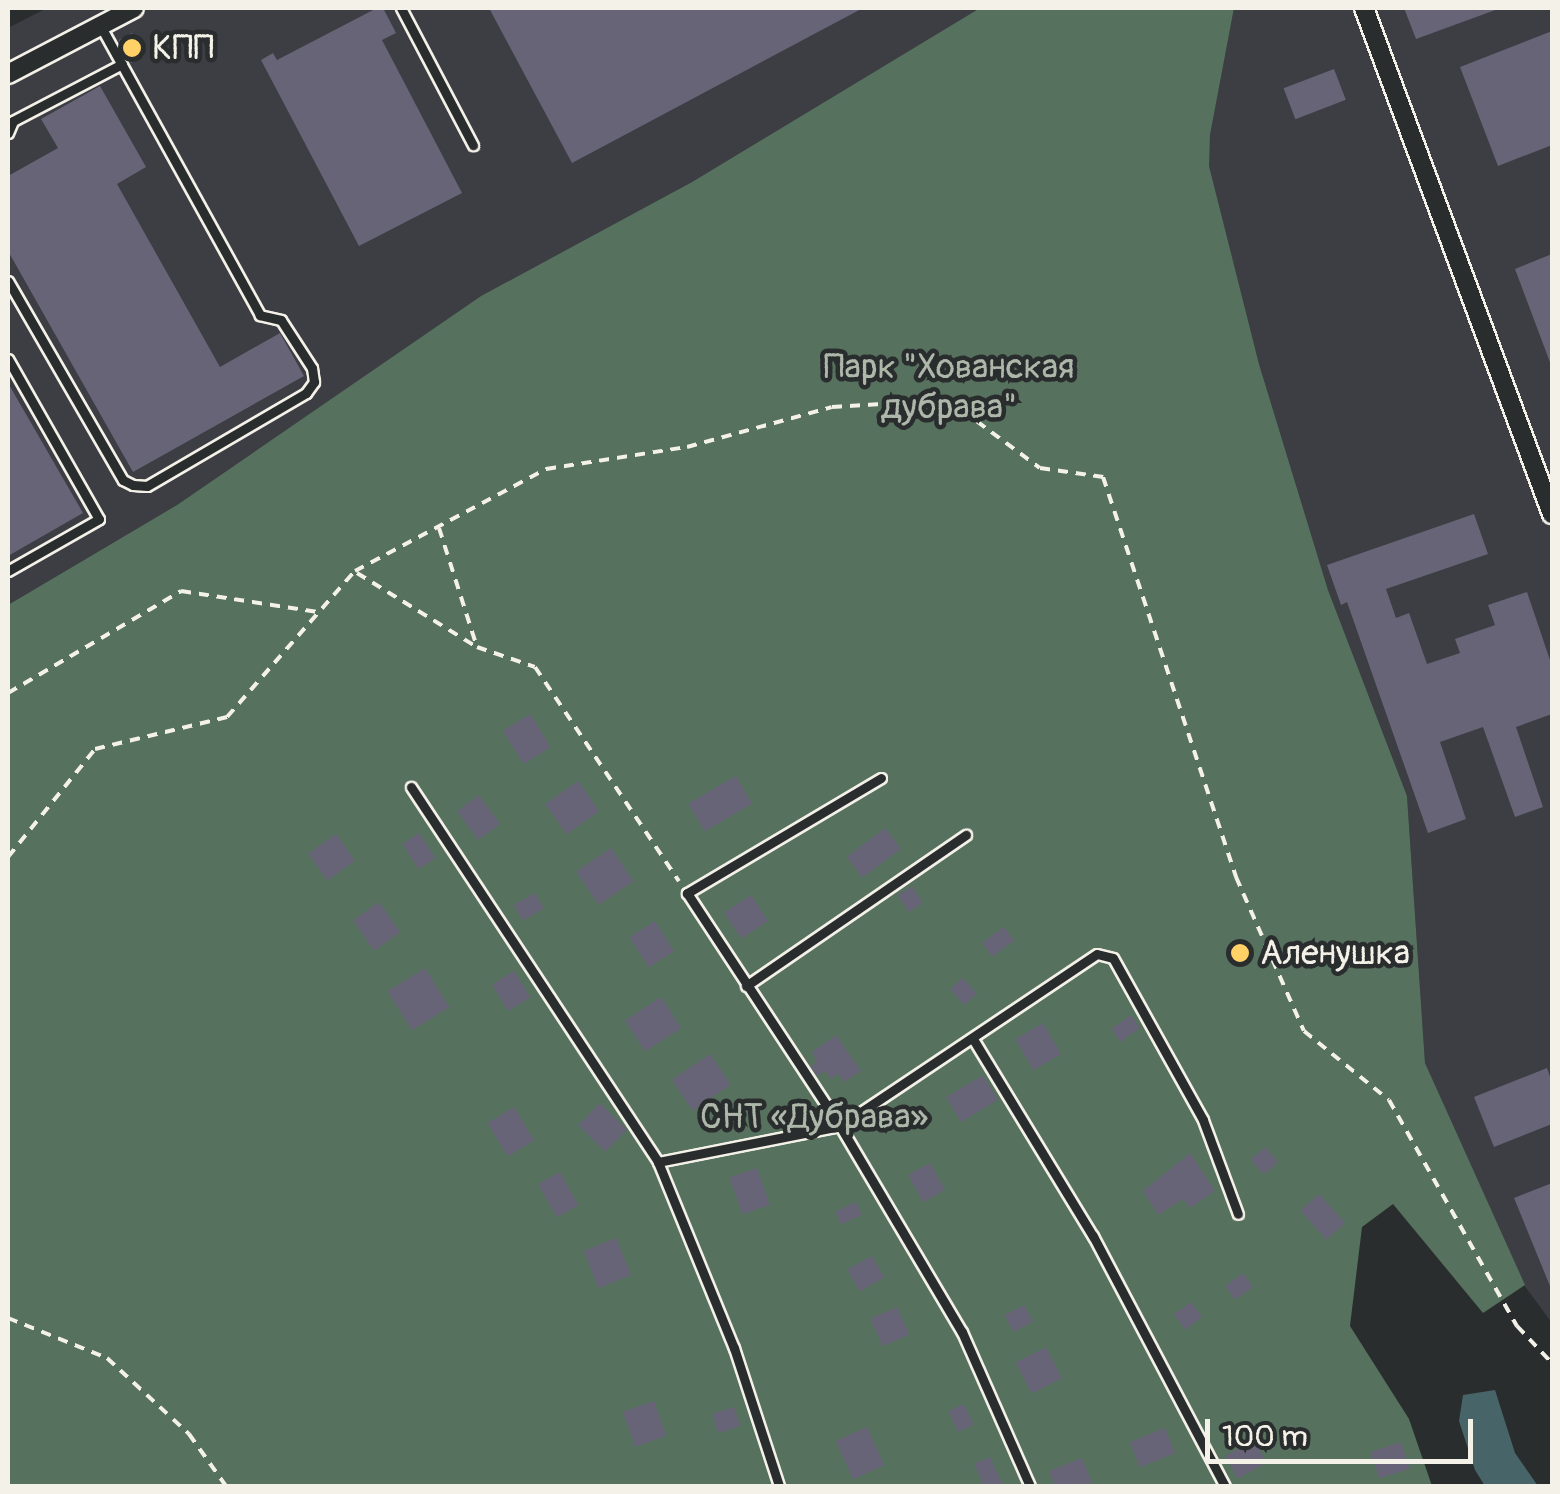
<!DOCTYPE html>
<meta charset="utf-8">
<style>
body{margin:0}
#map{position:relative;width:1560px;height:1494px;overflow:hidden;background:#2a2d2e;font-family:Pangolin,sans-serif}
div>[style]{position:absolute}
.built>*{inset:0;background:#3c3e44}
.green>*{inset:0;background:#57715f}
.water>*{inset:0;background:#476568}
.building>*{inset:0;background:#666476;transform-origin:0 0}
.path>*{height:4px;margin-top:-2px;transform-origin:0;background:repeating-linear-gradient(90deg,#f4f1e8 0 10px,transparent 0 18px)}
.roads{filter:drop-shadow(2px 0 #f4f1e8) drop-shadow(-2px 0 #f4f1e8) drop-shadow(0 2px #f4f1e8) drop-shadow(0 -2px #f4f1e8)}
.lane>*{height:9px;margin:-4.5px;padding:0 4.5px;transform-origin:4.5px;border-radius:4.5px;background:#2a2d2e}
.street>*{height:18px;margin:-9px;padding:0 9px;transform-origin:9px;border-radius:9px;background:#2a2d2e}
.dots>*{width:28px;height:28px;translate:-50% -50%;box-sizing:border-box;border:5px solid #2a2d2e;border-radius:50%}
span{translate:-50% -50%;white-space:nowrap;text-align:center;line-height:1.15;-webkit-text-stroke:9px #2a2d2e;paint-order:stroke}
.poi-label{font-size:35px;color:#f4f1e8}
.left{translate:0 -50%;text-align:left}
.park-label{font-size:35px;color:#adb7aa}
.frame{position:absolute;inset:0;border:10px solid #f4f1e8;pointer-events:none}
.scale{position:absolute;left:1205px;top:1419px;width:268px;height:45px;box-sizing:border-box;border:5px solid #f4f1e8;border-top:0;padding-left:12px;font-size:30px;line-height:35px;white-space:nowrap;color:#f4f1e8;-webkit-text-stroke:8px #2a2d2e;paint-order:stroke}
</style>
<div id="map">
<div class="built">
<i style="clip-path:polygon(47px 8px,980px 8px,692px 182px,481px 296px,177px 505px,8px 605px,8px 28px)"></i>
<i style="clip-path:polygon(1234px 8px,1552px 8px,1552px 1323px,1516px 1274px,1425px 1063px,1407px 796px,1328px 590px,1259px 364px,1206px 155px)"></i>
</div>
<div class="green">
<i style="clip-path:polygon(980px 8px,1234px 8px,1210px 135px,1209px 166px,1259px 364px,1328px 590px,1407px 796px,1425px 1063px,1525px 1285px,1483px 1313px,1393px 1204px,1362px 1227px,1350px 1326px,1409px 1419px,1432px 1486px,8px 1486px,8px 605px,177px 505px,481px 296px,692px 182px)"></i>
</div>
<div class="water">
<i style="clip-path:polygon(1495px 1390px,1515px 1453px,1538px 1486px,1485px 1486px,1475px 1470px,1459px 1421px,1463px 1395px)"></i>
</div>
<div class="building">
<i style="clip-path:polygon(377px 8px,383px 8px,396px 33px,382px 40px,462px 193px,359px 246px,261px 60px,273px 53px,277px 60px)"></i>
<i style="clip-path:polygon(489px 8px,863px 8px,572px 163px)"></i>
<i style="clip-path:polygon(1404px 8px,1498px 8px,1498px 9px,1416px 39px)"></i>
<i style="clip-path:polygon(1552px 31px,1552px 145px,1498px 166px,1460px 67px)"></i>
<i style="left:132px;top:33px;width:26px;height:15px;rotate:62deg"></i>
<i style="left:1334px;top:69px;width:33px;height:54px;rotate:69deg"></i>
<i style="clip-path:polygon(100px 86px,146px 167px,117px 184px,220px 367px,280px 333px,304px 376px,133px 472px,8px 251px,8px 176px,58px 148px,41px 119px)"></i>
<i style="clip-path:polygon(1552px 254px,1552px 365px,1551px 365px,1515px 269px)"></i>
<i style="clip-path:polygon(8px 383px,83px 513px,8px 556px)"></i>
<i style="clip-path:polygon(1474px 514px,1488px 554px,1386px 589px,1396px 618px,1409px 613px,1427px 664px,1460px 653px,1455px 639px,1495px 625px,1488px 605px,1527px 592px,1552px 666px,1552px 714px,1516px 727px,1543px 807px,1515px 817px,1483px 727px,1440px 742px,1466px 819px,1428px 833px,1347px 602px,1341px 605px,1327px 565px)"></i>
<i style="left:530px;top:714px;width:39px;height:32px;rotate:58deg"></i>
<i style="left:736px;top:776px;width:32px;height:55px;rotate:60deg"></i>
<i style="left:578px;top:781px;width:37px;height:40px;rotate:55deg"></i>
<i style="left:479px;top:795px;width:36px;height:27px;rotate:54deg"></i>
<i style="left:885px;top:828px;width:26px;height:48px;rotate:53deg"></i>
<i style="left:419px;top:833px;width:30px;height:20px;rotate:57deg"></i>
<i style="left:336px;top:834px;width:33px;height:34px;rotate:55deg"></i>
<i style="left:611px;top:848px;width:40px;height:42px;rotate:56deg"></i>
<i style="left:912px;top:886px;width:20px;height:17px;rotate:57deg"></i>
<i style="left:535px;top:893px;width:18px;height:24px;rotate:61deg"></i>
<i style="left:751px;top:895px;width:31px;height:32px;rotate:57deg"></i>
<i style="left:379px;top:902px;width:37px;height:32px;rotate:55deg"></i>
<i style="left:655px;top:921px;width:36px;height:30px;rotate:58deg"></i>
<i style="left:1004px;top:927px;width:17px;height:27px;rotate:54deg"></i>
<i style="left:425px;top:968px;width:46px;height:44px;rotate:58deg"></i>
<i style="left:514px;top:971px;width:31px;height:26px;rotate:58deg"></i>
<i style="left:963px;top:978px;width:21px;height:17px;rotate:49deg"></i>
<i style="left:661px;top:997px;width:37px;height:43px;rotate:57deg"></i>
<i style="left:1131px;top:1015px;width:16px;height:24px;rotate:55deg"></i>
<i style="left:1043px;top:1023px;width:36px;height:32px;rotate:60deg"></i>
<i style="clip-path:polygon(836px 1035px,861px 1071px,844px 1082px,839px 1074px,831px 1079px,825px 1071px,817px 1076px,811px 1067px,817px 1061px,812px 1052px)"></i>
<i style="left:710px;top:1054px;width:37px;height:46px;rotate:56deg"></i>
<i style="clip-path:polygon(1547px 1068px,1552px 1083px,1552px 1124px,1494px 1147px,1474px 1097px)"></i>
<i style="left:983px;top:1075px;width:29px;height:43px;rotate:59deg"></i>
<i style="left:600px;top:1103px;width:38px;height:31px;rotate:45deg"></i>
<i style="left:514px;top:1107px;width:39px;height:31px;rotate:59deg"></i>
<i style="left:1265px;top:1147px;width:20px;height:19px;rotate:49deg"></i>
<i style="clip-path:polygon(1190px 1153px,1215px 1191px,1190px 1208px,1183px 1199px,1158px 1215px,1143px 1191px)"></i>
<i style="left:930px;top:1163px;width:31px;height:25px;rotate:61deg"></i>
<i style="left:757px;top:1168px;width:39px;height:29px;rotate:71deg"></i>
<i style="left:560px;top:1172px;width:38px;height:25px;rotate:61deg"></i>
<i style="clip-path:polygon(1552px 1183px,1552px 1291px,1514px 1198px)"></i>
<i style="left:1319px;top:1194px;width:39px;height:25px;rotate:48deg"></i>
<i style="left:856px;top:1202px;width:14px;height:23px;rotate:65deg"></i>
<i style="left:616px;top:1238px;width:40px;height:35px;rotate:68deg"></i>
<i style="left:872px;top:1256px;width:25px;height:28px;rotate:61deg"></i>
<i style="left:1243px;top:1273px;width:17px;height:22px;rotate:54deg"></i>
<i style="left:1191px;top:1302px;width:19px;height:21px;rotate:54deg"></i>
<i style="left:1024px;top:1305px;width:19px;height:22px;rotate:62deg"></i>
<i style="left:897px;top:1307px;width:30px;height:29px;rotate:66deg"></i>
<i style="left:1046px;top:1347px;width:35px;height:34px;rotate:63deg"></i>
<i style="left:654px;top:1401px;width:37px;height:33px;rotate:71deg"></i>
<i style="left:964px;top:1404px;width:23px;height:17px;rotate:65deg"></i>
<i style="left:734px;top:1407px;width:20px;height:23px;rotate:72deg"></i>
<i style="left:867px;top:1427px;width:42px;height:34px;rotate:66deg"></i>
<i style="left:1165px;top:1428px;width:27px;height:38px;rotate:68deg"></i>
<i style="left:1254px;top:1440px;width:26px;height:33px;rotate:61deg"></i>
<i style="left:1401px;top:1442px;width:28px;height:32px;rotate:72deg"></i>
<i style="clip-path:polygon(990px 1457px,1003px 1486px,984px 1486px,974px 1464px)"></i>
<i style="clip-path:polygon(1082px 1458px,1092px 1483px,1055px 1486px,1049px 1471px)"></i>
</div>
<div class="path">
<i style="left:439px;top:528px;width:125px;rotate:72.3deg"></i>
<i style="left:357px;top:573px;width:141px;rotate:31.7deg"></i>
<i style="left:477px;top:647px;width:61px;rotate:19deg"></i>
<i style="left:535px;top:667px;width:258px;rotate:56.1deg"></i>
<i style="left:8px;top:693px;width:201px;rotate:-30.5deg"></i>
<i style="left:181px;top:591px;width:140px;rotate:8.7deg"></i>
<i style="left:8px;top:857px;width:139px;rotate:-51.1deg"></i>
<i style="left:95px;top:749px;width:136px;rotate:-13.6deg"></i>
<i style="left:227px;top:717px;width:194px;rotate:-48.8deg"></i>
<i style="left:355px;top:571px;width:217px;rotate:-28.1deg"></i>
<i style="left:546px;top:469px;width:143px;rotate:-8.9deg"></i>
<i style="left:687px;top:447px;width:150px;rotate:-15.4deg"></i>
<i style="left:832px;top:407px;width:116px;rotate:-3.5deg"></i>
<i style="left:948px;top:400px;width:114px;rotate:36.5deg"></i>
<i style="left:1040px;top:468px;width:64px;rotate:8.1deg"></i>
<i style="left:1103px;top:477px;width:422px;rotate:71.6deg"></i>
<i style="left:1236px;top:877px;width:168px;rotate:66.2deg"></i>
<i style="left:1304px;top:1031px;width:109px;rotate:39.1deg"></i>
<i style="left:1389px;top:1100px;width:260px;rotate:60.5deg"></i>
<i style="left:1517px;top:1326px;width:51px;rotate:46.6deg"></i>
<i style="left:8px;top:1318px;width:107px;rotate:22deg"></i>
<i style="left:107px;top:1358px;width:112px;rotate:42.8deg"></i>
<i style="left:189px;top:1434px;width:64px;rotate:54.6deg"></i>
</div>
<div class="roads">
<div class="lane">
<i style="left:401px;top:8px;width:155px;rotate:62.3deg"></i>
<i style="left:8px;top:133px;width:13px;rotate:-67deg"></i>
<i style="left:13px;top:121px;width:123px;rotate:-27.6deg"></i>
<i style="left:8px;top:281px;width:230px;rotate:60deg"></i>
<i style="left:123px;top:480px;width:11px;rotate:27deg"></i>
<i style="left:133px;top:485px;width:14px;rotate:4deg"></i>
<i style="left:147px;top:486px;width:184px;rotate:-30.3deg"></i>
<i style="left:306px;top:393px;width:14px;rotate:-54deg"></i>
<i style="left:314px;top:382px;width:14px;rotate:-98deg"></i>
<i style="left:312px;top:368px;width:57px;rotate:-122.9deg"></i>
<i style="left:281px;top:320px;width:22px;rotate:-167deg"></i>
<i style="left:260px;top:315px;width:331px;rotate:-118.9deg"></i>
<i style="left:8px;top:359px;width:184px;rotate:60.4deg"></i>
<i style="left:99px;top:519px;width:105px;rotate:150.3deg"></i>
<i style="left:881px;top:778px;width:226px;rotate:149.3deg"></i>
<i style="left:687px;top:893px;width:279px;rotate:56.7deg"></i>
<i style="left:840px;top:1126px;width:239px;rotate:59.4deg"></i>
<i style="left:962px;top:1332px;width:168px;rotate:66.2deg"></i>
<i style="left:411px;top:787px;width:449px;rotate:56.6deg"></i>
<i style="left:658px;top:1162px;width:186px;rotate:-11.2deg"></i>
<i style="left:840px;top:1126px;width:309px;rotate:-33.8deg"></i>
<i style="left:1097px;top:954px;width:16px;rotate:14deg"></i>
<i style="left:1113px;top:958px;width:185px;rotate:60.9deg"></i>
<i style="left:1203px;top:1120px;width:100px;rotate:69.6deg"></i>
<i style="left:746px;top:986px;width:267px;rotate:-34.5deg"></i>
<i style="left:973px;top:1039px;width:231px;rotate:58.7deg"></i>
<i style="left:1093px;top:1236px;width:283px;rotate:62.2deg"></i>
<i style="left:658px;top:1162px;width:201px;rotate:67.8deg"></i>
<i style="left:734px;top:1348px;width:145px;rotate:71.9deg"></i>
</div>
<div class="street">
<i style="left:1364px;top:8px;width:540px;rotate:69.62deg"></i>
<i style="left:8px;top:74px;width:142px;rotate:-27.6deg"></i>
</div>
</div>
<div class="dots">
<i style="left:132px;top:48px;background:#ffd166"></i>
<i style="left:1240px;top:953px;background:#ffd166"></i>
</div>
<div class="poi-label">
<span class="left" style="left:152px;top:48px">КПП</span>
<span class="left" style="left:1260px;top:953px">Аленушка</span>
</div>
<div class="park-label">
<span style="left:949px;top:387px">Парк "Хованская<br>дубрава"</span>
<span style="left:814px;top:1117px">СНТ «Дубрава»</span>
</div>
<div class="frame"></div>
<div class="scale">100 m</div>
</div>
